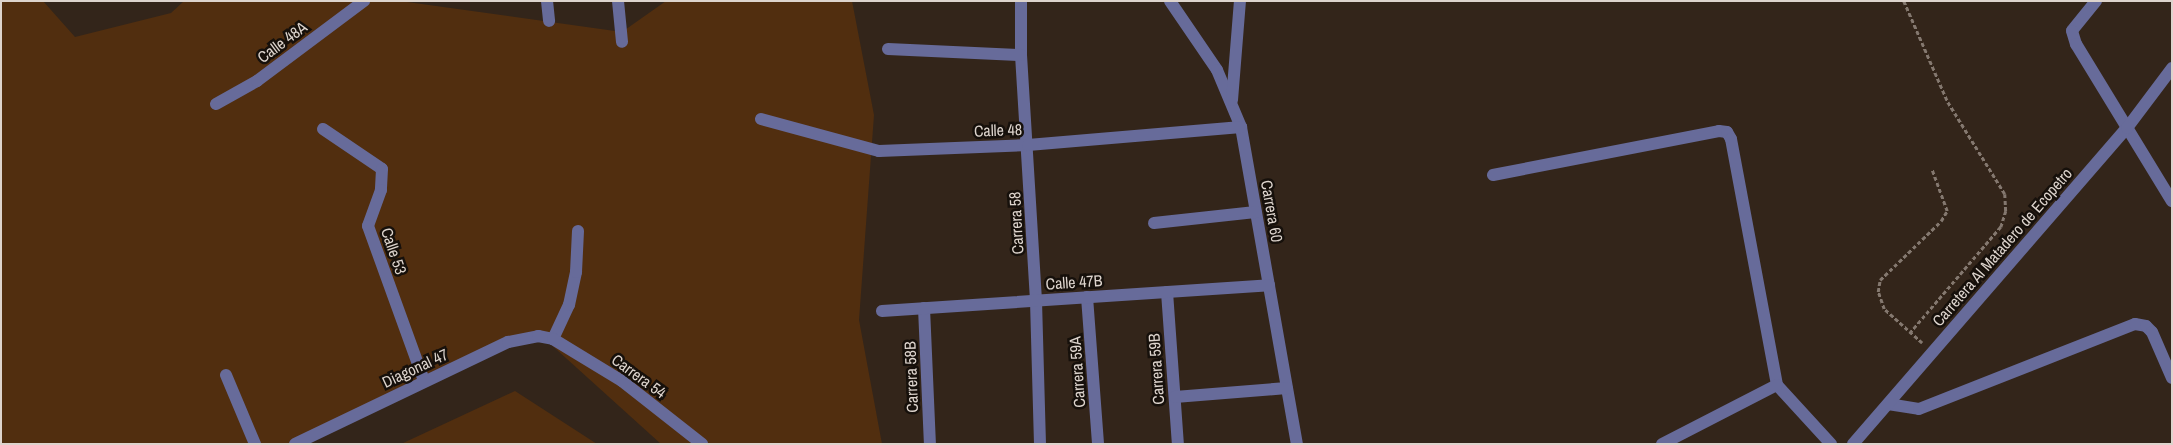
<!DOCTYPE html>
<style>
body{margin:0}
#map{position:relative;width:2173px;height:445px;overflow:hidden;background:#33251a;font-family:"Archivo Narrow",sans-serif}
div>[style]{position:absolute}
.green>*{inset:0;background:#512e0f}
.path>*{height:2.5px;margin-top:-1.25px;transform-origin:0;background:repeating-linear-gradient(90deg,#84786f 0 4px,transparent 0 6.5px)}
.minor>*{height:12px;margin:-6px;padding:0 6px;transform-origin:6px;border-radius:6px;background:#676b9a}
span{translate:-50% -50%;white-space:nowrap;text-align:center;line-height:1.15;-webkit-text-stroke:5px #16100b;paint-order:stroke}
.street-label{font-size:16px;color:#ddd4cd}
.frame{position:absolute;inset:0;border:2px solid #ddd4cd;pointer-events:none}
</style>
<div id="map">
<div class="green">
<i style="clip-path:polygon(1px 1px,43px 1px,75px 37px,171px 13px,184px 1px,400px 1px,622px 32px,666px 1px,852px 1px,874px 115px,859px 320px,882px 444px,661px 444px,536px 331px,289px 444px,1px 444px)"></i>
<i style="clip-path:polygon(515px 391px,597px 444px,401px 444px)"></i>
</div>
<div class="path">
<i style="left:1904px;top:1px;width:110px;rotate:66.5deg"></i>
<i style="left:1948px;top:102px;width:108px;rotate:58.2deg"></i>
<i style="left:2005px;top:194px;width:17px;rotate:87deg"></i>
<i style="left:2006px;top:211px;width:17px;rotate:107deg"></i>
<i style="left:2001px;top:227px;width:140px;rotate:130.6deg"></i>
<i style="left:1922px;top:343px;width:51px;rotate:-138.2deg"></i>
<i style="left:1884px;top:309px;width:18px;rotate:-109deg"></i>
<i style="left:1878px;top:292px;width:12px;rotate:-81deg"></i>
<i style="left:1880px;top:280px;width:85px;rotate:-44deg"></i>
<i style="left:1941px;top:221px;width:12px;rotate:-59deg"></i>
<i style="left:1947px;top:211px;width:44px;rotate:-110.1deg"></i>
</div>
<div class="minor">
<i style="left:547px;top:1px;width:20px;rotate:84deg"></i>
<i style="left:618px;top:1px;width:41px;rotate:84.4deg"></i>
<i style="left:1021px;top:1px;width:54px;rotate:90deg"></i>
<i style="left:1021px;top:55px;width:246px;rotate:86.5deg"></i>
<i style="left:1036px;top:301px;width:143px;rotate:88.4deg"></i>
<i style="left:1170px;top:1px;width:83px;rotate:55.7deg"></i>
<i style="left:1217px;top:70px;width:62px;rotate:67.2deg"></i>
<i style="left:1241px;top:127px;width:322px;rotate:80deg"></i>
<i style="left:2096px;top:1px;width:38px;rotate:129deg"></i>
<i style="left:2072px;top:31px;width:14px;rotate:73deg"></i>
<i style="left:2076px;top:44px;width:184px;rotate:58.6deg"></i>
<i style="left:888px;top:49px;width:133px;rotate:2.6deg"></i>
<i style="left:1232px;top:100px;width:99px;rotate:-85.4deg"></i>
<i style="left:216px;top:104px;width:47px;rotate:-29.3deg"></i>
<i style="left:257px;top:81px;width:134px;rotate:-36.8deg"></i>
<i style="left:761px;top:119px;width:122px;rotate:15.2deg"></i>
<i style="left:879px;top:151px;width:149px;rotate:-2.3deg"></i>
<i style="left:1028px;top:145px;width:214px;rotate:-4.8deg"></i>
<i style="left:323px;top:129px;width:71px;rotate:34.1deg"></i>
<i style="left:382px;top:169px;width:21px;rotate:93deg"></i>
<i style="left:381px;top:190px;width:38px;rotate:110deg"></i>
<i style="left:368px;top:226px;width:165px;rotate:70.1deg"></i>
<i style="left:1493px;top:175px;width:230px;rotate:-11deg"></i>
<i style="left:1719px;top:131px;width:8px;rotate:7deg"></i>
<i style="left:1727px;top:132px;width:8px;rotate:60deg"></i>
<i style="left:1731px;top:139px;width:250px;rotate:79.4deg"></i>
<i style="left:1777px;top:385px;width:80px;rotate:47.5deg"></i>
<i style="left:1154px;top:223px;width:102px;rotate:-6.2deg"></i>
<i style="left:1167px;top:292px;width:152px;rotate:85.9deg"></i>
<i style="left:1087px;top:297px;width:147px;rotate:85.7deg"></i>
<i style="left:924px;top:308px;width:136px;rotate:87.5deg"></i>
<i style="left:882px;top:311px;width:388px;rotate:-3.8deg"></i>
<i style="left:553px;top:339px;width:38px;rotate:-65deg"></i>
<i style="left:569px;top:305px;width:34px;rotate:-78deg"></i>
<i style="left:576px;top:272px;width:41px;rotate:-87.2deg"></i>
<i style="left:226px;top:375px;width:75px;rotate:67.2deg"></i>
<i style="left:1175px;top:397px;width:112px;rotate:-4.6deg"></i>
<i style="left:1888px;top:404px;width:31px;rotate:9deg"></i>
<i style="left:1919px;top:409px;width:232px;rotate:-21.5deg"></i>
<i style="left:2135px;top:324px;width:11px;rotate:10deg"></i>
<i style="left:2146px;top:326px;width:8px;rotate:45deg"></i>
<i style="left:2152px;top:332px;width:50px;rotate:66.5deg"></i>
<i style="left:295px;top:444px;width:236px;rotate:-25.6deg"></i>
<i style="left:508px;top:342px;width:31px;rotate:-11deg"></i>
<i style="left:538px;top:336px;width:15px;rotate:11deg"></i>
<i style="left:553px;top:339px;width:81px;rotate:31.3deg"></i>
<i style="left:622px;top:381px;width:102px;rotate:38.2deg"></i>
<i style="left:1662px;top:444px;width:129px;rotate:-27.2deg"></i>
<i style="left:1853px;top:444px;width:418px;rotate:-49.1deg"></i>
<i style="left:2127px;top:128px;width:75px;rotate:-53.1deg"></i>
</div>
<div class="street-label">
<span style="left:282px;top:42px;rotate:-37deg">Calle 48A</span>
<span style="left:998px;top:130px;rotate:-2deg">Calle 48</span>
<span style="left:1272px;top:211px;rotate:80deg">Carrera 60</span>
<span style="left:1016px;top:223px;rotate:-93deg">Carrera 58</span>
<span style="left:2002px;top:247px;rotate:-49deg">Carretera Al Matadero de Ecopetro</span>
<span style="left:394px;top:251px;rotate:71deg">Calle 53</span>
<span style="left:1074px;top:282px;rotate:-4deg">Calle 47B</span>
<span style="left:415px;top:368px;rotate:-25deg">Diagonal 47</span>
<span style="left:1156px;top:369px;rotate:-94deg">Carrera 59B</span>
<span style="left:1077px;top:372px;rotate:-94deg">Carrera 59A</span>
<span style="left:639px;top:376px;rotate:36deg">Carrera 54</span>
<span style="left:911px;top:377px;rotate:-92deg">Carrera 58B</span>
</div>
<div class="frame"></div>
</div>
